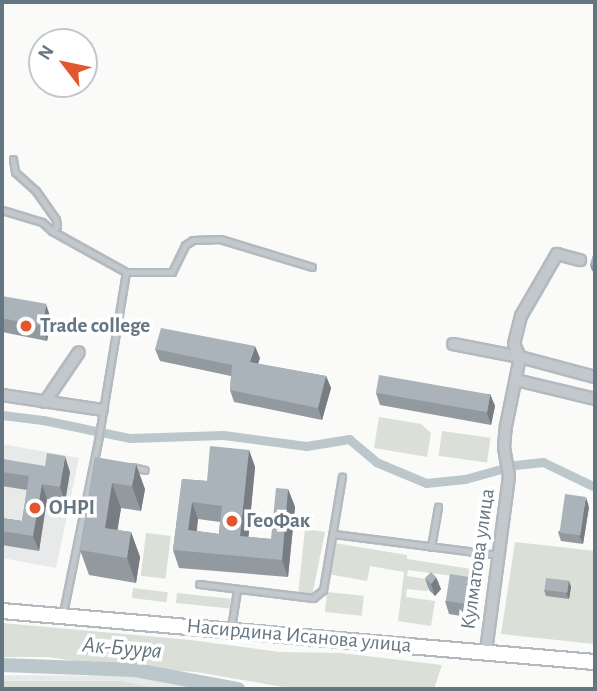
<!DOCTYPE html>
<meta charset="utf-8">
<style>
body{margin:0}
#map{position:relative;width:597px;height:691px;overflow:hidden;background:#fafaf8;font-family:"Alegreya Sans",sans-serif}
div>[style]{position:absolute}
.built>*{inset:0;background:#e8e9e9}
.green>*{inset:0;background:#dadfd7;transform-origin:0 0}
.canal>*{height:9px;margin:-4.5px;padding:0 4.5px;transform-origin:4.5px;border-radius:4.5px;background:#bbc7cb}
.river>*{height:14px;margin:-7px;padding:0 7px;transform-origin:7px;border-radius:7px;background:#bbc7cb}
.roads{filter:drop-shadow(2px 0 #b3babf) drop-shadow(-2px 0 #b3babf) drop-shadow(0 2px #b3babf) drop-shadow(0 -2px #b3babf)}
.lane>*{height:5px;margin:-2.5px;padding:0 2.5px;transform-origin:2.5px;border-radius:2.5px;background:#c3c8cc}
.street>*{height:10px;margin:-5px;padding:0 5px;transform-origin:5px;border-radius:5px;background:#c3c8cc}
.secondary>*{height:14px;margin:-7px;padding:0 7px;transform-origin:7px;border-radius:7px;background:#fff}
.wall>*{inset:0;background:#929a9f}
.shaded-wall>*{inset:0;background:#777d82}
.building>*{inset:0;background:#aab3b9;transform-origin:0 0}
.dots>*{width:19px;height:19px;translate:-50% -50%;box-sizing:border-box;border:4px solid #fff;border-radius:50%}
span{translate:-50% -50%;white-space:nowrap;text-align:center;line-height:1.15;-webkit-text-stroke:7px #fff;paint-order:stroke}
.poi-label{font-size:21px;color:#657683;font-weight:700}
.left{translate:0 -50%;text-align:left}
.street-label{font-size:21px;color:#657683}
.water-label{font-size:23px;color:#60757c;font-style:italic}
.frame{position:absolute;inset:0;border:4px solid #657683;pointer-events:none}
.north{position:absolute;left:28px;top:28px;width:70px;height:70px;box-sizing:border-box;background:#fff;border:2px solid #c1c8cd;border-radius:50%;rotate:302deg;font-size:19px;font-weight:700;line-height:28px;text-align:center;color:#657683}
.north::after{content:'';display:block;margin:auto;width:24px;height:32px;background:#e4572e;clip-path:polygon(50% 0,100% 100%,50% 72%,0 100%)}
</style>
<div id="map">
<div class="built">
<i style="clip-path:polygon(2px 444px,79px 458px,56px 568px,2px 558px)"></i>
<i style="clip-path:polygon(2px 675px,136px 676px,202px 689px,2px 689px)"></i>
</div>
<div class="green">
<i style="clip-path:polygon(379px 417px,421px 424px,431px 433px,427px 457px,374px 448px)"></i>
<i style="left:442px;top:431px;width:49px;height:25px;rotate:8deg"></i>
<i style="clip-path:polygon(305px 529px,325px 532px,312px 596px,298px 595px)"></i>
<i style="left:146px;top:533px;width:25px;height:43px;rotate:7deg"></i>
<i style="clip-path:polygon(515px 542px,595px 551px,594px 644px,501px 634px)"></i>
<i style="clip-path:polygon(334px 543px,407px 555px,407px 559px,478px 570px,476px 579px,408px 570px,407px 576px,439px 581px,439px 585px,430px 584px,427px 591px,407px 589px,406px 597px,435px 601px,431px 626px,398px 621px,404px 572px,370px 566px,367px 581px,328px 574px)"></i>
<i style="left:133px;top:588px;width:35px;height:10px;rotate:7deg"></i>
<i style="left:327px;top:592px;width:37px;height:20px;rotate:6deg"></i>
<i style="left:177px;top:593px;width:54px;height:10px;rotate:6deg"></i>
<i style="clip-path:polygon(2px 623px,191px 640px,279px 652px,341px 653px,442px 665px,434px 689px,295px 689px,196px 672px,109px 666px,48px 657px,2px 657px)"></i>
<i style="clip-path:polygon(2px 681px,121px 681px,158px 689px,2px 689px)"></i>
</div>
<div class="canal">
<i style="left:2px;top:415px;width:41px;rotate:7deg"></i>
<i style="left:43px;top:420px;width:89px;rotate:11.7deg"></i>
<i style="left:130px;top:438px;width:93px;rotate:-1.8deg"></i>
<i style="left:223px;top:435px;width:84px;rotate:7.5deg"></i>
<i style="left:306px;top:446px;width:44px;rotate:-9.2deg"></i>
<i style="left:349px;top:439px;width:35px;rotate:40deg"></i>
<i style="left:376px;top:462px;width:54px;rotate:22.8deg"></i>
<i style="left:426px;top:483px;width:39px;rotate:-6deg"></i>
<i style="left:465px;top:479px;width:52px;rotate:-15.6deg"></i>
<i style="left:515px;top:465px;width:28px;rotate:-6deg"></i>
<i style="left:543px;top:462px;width:58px;rotate:25.7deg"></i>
</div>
<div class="river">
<i style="left:2px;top:665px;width:133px;rotate:2.2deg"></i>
<i style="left:135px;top:670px;width:105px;rotate:10.5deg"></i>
</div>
<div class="roads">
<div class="lane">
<i style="left:13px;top:159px;width:13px;rotate:81deg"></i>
<i style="left:15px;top:172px;width:28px;rotate:42deg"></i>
<i style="left:36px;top:191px;width:35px;rotate:55deg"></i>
<i style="left:56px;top:220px;width:6px;rotate:81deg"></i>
<i style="left:57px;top:226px;width:7px;rotate:135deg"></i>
<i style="left:2px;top:210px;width:42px;rotate:16.7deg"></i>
<i style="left:42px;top:222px;width:13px;rotate:42deg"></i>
<i style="left:52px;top:231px;width:85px;rotate:29deg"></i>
<i style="left:126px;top:272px;width:46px"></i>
<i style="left:172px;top:272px;width:30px;rotate:-64deg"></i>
<i style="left:185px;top:245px;width:9px;rotate:-32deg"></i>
<i style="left:193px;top:240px;width:27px;rotate:-2deg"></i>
<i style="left:220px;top:239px;width:96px;rotate:16.9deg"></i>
<i style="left:132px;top:467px;width:13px;rotate:13deg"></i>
<i style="left:334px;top:534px;width:158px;rotate:7.3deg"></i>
<i style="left:431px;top:547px;width:41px;rotate:-80.1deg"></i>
<i style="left:199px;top:584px;width:115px;rotate:7deg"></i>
<i style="left:313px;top:598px;width:13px;rotate:-39deg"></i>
<i style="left:323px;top:590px;width:115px;rotate:-80.5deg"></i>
<i style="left:63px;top:613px;width:176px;rotate:-78.5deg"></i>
<i style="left:98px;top:441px;width:171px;rotate:-80.6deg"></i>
<i style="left:231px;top:628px;width:38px;rotate:-81deg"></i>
</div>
<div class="street">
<i style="left:453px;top:344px;width:68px;rotate:11deg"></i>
<i style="left:520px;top:357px;width:78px;rotate:14.9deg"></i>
<i style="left:516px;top:380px;width:81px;rotate:13.5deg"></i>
<i style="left:2px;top:395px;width:101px;rotate:8.5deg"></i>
<i style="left:45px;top:402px;width:60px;rotate:-55.8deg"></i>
<i style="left:486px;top:651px;width:177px;rotate:-82.5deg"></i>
<i style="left:509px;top:476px;width:29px;rotate:-100deg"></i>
<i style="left:504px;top:447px;width:21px;rotate:-85deg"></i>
<i style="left:506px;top:426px;width:70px;rotate:-78.5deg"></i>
<i style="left:520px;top:357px;width:14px;rotate:-115deg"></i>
<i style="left:514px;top:344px;width:29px;rotate:-76deg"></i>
<i style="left:521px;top:316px;width:72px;rotate:-59.9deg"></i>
<i style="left:557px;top:254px;width:24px;rotate:15deg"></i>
</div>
<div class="secondary">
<i style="left:2px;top:611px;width:595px;rotate:4.92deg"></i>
</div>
</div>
<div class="wall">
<i style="clip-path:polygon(595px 249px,595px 272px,592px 271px,590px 265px)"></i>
<i style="clip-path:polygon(2px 296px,51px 319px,47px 341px,2px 332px)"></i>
<i style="clip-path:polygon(155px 349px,260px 358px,258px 364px,326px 376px,331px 388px,322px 420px,234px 402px,230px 390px,231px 376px,160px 361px)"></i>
<i style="clip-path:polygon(376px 393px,490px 394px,495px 406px,491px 425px,380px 405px)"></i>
<i style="clip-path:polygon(evenodd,249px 450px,255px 467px,248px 537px,271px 539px,288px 489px,295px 507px,288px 577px,179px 568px,173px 550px,182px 479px,207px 481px,249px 450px,198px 519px,220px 522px,219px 534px,197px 531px,198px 519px)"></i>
<i style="clip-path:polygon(95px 457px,145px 489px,141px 511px,121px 508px,117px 530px,131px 532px,140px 557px,136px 583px,89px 575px,80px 550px)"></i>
<i style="clip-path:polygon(2px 459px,70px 472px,65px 502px,47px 499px,39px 551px,2px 545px,2px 518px,22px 521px,27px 490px,2px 486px)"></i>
<i style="clip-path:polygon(589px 507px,583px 544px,561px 541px,558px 532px)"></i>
<i style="clip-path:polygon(425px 578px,441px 589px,435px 596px,429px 590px)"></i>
<i style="clip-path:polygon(569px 581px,571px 587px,569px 599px,546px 596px,544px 590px)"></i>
<i style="clip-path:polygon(478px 590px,473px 618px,449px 614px,445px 601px)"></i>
</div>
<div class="shaded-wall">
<i style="clip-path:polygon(46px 304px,51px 319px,47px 341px,42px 326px)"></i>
<i style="clip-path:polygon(255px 346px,260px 358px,254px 374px,250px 362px)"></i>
<i style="clip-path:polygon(326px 376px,331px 388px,322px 420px,318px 408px)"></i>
<i style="clip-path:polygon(490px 394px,495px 406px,491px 425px,487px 413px)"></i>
<i style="clip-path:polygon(249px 450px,255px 467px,247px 553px,240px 536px)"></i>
<i style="clip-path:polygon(65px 456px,70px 472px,65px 502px,60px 487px)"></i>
<i style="clip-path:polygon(136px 464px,145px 489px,141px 511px,132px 486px)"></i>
<i style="clip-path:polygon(112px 483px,121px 508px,114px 553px,105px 528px)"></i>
<i style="clip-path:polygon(42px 484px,47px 499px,39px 551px,33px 536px)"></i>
<i style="clip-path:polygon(288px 489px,295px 507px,288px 577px,282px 560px)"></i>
<i style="clip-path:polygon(586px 497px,589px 507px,583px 544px,579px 535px)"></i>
<i style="clip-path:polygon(192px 502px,198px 519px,194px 547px,188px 530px)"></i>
<i style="clip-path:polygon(131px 532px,140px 557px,136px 583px,127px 558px)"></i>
<i style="clip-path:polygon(436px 577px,441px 589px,435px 596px,431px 584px)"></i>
<i style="clip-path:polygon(474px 578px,478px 590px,473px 618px,469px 606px)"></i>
<i style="clip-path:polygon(569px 581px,571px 587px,569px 599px,566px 593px)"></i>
</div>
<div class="building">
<i style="clip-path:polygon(595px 249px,595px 266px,590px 265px)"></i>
<i style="left:2px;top:296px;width:45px;height:22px;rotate:10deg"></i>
<i style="clip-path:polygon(161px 328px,255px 346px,250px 362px,326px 376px,318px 408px,230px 390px,232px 365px,155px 349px)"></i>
<i style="left:379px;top:375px;width:113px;height:18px;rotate:10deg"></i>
<i style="clip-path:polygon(evenodd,210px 446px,249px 450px,240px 536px,271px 539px,276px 488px,288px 489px,282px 560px,173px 550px,182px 479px,207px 481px,210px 446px,192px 502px,222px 506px,219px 534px,188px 530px,192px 502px)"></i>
<i style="clip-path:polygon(47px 453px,65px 456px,60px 487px,42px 484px,33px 536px,2px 531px,2px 518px,22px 521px,29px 476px,2px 472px,2px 459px,45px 466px)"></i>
<i style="clip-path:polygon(95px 457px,136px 464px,132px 486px,112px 483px,105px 528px,131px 532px,127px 558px,80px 550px)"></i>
<i style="left:565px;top:494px;width:21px;height:39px;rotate:8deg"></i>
<i style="clip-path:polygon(431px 572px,436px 577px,431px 584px,425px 578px)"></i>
<i style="left:450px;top:574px;width:24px;height:27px;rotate:9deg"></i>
<i style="left:546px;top:578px;width:23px;height:12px;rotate:7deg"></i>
</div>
<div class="dots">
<i style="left:26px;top:326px;background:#e4572e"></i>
<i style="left:35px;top:508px;background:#e4572e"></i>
<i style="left:232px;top:521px;background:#e4572e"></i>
</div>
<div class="poi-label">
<span class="left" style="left:40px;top:326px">Trade college</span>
<span class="left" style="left:49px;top:508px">OHPI</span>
<span class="left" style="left:246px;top:521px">ГеоФак</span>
</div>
<div class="street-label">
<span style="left:478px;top:559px;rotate:-82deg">Кулматова улица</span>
<span style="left:299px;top:636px;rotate:5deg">Насирдина Исанова улица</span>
</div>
<div class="water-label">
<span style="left:122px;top:649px;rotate:5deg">Ак-Буура</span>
</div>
<div class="frame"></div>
<div class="north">N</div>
</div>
